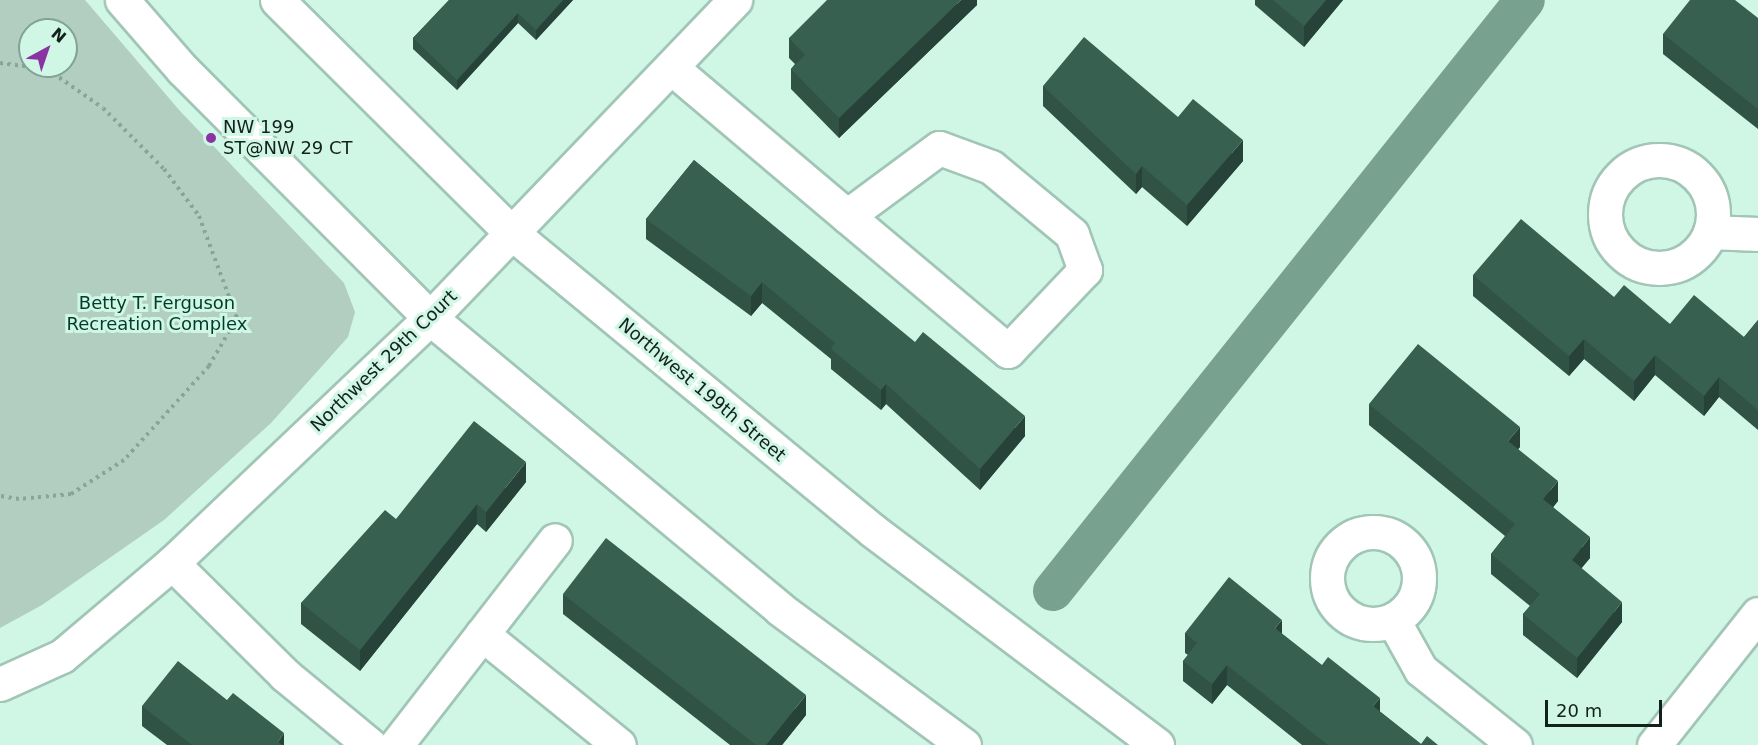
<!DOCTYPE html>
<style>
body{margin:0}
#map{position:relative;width:1758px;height:745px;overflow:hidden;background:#d0f6e6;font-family:"DejaVu Sans",sans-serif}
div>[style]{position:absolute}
.green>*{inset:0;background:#b1cec1}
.canal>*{height:40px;margin:-20px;padding:0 20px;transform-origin:20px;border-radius:20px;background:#78a190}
.path>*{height:4px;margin-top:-2px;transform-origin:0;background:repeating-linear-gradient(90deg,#88a599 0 3px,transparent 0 7.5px)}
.roads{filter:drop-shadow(2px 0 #a1c5b6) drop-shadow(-2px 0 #a1c5b6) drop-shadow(0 2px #a1c5b6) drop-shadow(0 -2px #a1c5b6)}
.street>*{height:33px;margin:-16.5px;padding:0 16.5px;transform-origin:16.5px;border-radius:16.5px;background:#fff}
.street>.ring{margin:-16.5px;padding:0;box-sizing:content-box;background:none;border:33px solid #fff;border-radius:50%}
.secondary>*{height:33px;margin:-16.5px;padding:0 16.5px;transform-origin:16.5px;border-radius:16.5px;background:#fff}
.primary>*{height:33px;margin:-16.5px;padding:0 16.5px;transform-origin:16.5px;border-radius:16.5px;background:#fff}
.wall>*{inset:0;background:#305346}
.shaded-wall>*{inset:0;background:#274339}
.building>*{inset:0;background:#386051}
.dots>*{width:16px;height:16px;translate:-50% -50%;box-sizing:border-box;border:3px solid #d0f6e6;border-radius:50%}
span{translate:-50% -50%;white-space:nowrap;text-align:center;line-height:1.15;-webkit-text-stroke:6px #d0f6e6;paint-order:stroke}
.poi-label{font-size:18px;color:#13211c}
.left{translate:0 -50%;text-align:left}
.park-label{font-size:18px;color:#003c2b}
.street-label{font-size:18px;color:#13211c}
.north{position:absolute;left:18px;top:18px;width:60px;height:60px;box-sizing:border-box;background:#d0f6e6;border:2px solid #84a195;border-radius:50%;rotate:40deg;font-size:16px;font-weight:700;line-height:24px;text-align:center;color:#13211c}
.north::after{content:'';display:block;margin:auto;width:21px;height:27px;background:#8934a2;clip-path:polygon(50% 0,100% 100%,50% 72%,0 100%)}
.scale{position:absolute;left:1545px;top:700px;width:117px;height:27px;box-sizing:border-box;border:3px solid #13211c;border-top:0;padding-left:8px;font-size:18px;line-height:21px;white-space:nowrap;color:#13211c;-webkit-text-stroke:4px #d0f6e6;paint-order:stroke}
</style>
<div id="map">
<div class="green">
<i style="clip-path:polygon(evenodd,0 0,85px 0,180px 111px,344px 283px,355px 312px,348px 337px,271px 423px,164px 520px,42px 605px,0 628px,0 0,30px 30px,66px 30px,66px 66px,30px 66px,30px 30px)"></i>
</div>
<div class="canal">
<i style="left:1053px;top:591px;width:756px;rotate:-51.39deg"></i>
</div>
<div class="path">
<i style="left:0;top:63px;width:47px;rotate:7.3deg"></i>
<i style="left:47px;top:69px;width:68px;rotate:34.9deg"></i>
<i style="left:103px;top:108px;width:86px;rotate:45deg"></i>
<i style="left:164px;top:169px;width:59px;rotate:53.3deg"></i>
<i style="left:199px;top:216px;width:109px;rotate:69.6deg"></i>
<i style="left:237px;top:318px;width:56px;rotate:120.3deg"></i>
<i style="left:209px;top:366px;width:127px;rotate:132.1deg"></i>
<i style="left:124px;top:460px;width:63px;rotate:147.3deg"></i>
<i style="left:71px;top:494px;width:52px;rotate:174.5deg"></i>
<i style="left:19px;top:499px;width:19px;rotate:-171deg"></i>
</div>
<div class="roads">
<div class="street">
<i style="left:673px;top:69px;width:228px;rotate:40.2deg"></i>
<i style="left:847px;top:216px;width:210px;rotate:40deg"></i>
<i style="left:1008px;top:351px;width:112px;rotate:-46.5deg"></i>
<i style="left:1085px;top:270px;width:38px;rotate:-110deg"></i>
<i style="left:1072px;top:234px;width:105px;rotate:-140.4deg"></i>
<i style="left:991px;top:167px;width:55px;rotate:-159.9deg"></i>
<i style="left:939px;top:148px;width:114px;rotate:143.5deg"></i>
<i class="ring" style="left:1605px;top:160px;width:75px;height:75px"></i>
<i style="left:1710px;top:232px;width:48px;rotate:2.4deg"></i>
<i class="ring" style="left:1327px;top:532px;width:59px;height:59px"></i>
<i style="left:172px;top:563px;width:159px;rotate:44.7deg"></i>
<i style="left:285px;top:675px;width:110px;rotate:39.5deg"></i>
<i style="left:1393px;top:620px;width:57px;rotate:60.8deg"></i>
<i style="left:1421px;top:670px;width:120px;rotate:38.6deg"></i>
<i style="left:482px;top:634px;width:176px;rotate:39deg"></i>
<i style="left:396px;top:745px;width:259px;rotate:-52.2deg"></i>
</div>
<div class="secondary">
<i style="left:0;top:684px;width:68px;rotate:-24.3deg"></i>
<i style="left:62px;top:656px;width:144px;rotate:-40.2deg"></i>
<i style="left:172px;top:563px;width:356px;rotate:-43.5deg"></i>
<i style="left:430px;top:318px;width:441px;rotate:-46.2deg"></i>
<i style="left:1654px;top:745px;width:167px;rotate:-51.6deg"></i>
</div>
<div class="primary">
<i style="left:122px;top:0;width:91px;rotate:49deg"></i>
<i style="left:182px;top:69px;width:351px;rotate:45.1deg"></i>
<i style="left:430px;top:318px;width:455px;rotate:39.7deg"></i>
<i style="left:780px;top:609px;width:229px;rotate:36.5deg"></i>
<i style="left:277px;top:0;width:332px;rotate:44.8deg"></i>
<i style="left:513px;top:234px;width:465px;rotate:39.5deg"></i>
<i style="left:872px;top:530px;width:357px;rotate:37deg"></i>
</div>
</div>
<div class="wall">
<i style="clip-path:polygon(449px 0,573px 0,536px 40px,518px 23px,457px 90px,413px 49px,413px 38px)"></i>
<i style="clip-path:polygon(977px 0,977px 5px,839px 138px,791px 89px,791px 69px,795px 64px,789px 58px,789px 38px)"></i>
<i style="clip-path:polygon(1255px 0,1343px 0,1304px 47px,1255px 5px)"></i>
<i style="clip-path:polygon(1758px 18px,1758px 129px,1663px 54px,1663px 34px)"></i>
<i style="clip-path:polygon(1043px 86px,1178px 117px,1243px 161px,1187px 226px,1142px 187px,1136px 194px,1043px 106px)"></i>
<i style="clip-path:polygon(694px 160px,1025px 436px,980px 490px,886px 404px,881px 410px,831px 369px,831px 359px,762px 303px,751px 316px,646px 239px,646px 219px)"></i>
<i style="clip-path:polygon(1473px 275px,1614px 297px,1670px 324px,1744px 337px,1758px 320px,1758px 430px,1719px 397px,1704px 416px,1655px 375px,1634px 401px,1584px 359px,1569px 376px,1473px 296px)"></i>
<i style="clip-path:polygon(1369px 404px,1520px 447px,1518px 449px,1558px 501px,1553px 507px,1590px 558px,1581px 568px,1622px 622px,1577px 678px,1523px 635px,1523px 614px,1530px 606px,1491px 574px,1491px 554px,1505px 536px,1369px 425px)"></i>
<i style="clip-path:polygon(526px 482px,486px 532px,477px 524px,360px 671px,301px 624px,301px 603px,396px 519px)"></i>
<i style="clip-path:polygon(563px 594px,806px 715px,782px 745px,730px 745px,563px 614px)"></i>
<i style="clip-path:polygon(1185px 633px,1282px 634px,1421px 744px,1438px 745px,1302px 745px,1227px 685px,1212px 704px,1183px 681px,1183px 661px,1188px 655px,1185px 653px)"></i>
<i style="clip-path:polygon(142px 706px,284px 745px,167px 745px,142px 726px)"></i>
</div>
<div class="shaded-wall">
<i style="clip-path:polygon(563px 0,573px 0,536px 40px,536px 30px)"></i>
<i style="clip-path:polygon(961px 0,977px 0,977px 5px,839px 138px,839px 118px)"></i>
<i style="clip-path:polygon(1326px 0,1343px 0,1304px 47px,1304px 26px)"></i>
<i style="clip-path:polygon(518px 13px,518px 23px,457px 90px,457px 80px)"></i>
<i style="clip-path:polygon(1243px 140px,1243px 161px,1187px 226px,1187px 205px)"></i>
<i style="clip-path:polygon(1142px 166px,1142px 187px,1136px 194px,1136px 174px)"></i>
<i style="clip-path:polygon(762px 282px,762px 303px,751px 316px,751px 296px)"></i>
<i style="clip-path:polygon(1584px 339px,1584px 359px,1569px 376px,1569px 356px)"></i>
<i style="clip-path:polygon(1655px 355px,1655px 375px,1634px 401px,1634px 381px)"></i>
<i style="clip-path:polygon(1719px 377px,1719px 397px,1704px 416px,1704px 396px)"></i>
<i style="clip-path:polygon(886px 384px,886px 404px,881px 410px,881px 390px)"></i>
<i style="clip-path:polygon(1025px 416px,1025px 436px,980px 490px,980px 469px)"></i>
<i style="clip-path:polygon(1520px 427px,1520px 447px,1508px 461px,1508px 441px)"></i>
<i style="clip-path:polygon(526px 462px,526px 482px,486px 532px,486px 512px)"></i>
<i style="clip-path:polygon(1558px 481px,1558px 501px,1543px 520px,1543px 499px)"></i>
<i style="clip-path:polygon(477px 504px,477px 524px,360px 671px,360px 650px)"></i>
<i style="clip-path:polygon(1590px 537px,1590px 558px,1572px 580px,1572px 560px)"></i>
<i style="clip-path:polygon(1622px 602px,1622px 622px,1577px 678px,1577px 658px)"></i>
<i style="clip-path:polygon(1282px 620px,1282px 640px,1275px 628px)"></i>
<i style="clip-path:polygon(1227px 665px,1227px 685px,1212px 704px,1212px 684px)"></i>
<i style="clip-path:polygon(806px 695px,806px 715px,782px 745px,766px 745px)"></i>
<i style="clip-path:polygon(1380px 698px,1380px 718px,1373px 706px)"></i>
<i style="clip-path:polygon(284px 733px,284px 745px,278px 745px,278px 742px)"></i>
</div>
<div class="building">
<i style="clip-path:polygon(449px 0,563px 0,536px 30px,518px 13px,457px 80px,413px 38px)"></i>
<i style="clip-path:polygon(827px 0,961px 0,839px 118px,791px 69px,805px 55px,789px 38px)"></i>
<i style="clip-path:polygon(1273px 0,1326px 0,1304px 26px)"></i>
<i style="clip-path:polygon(1690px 0,1735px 0,1758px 18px,1758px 109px,1663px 34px)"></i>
<i style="clip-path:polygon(1084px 37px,1178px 117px,1193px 99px,1243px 140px,1187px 205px,1142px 166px,1136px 174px,1043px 86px)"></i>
<i style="clip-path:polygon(694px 160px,915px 342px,923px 332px,1025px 416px,980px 469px,886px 384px,881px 390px,831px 349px,835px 343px,762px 282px,751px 296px,646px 219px)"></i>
<i style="clip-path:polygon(1521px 219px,1614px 297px,1624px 285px,1670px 324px,1694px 295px,1744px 337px,1758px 320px,1758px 410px,1719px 377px,1704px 396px,1655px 355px,1634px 381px,1584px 339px,1569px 356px,1473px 275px)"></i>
<i style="clip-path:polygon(1418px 344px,1520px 427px,1508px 441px,1558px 481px,1543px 499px,1590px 537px,1572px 560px,1622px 602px,1577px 658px,1523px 614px,1540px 594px,1491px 554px,1515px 524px,1369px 404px)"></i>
<i style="clip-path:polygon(474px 421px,526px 462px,486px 512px,477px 504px,360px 650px,301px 603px,385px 510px,396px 519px)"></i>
<i style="clip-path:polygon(606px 538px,806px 695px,766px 745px,756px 745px,563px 594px)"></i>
<i style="clip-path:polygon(1229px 577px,1282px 620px,1275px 628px,1322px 665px,1328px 657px,1380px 698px,1373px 706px,1421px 744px,1427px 736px,1438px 745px,1328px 745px,1227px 665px,1212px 684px,1183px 661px,1197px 643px,1185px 633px)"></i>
<i style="clip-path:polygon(178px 661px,227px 700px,233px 693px,284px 733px,278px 742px,282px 745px,192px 745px,142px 706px)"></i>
</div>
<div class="dots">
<i style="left:211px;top:138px;background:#8934a2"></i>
</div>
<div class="poi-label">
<span class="left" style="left:223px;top:138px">NW 199<br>ST@NW 29 CT</span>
</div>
<div class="park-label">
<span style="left:157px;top:314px">Betty T. Ferguson<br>Recreation Complex</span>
</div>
<div class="street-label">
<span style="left:384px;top:361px;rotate:-44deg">Northwest 29th Court</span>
<span style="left:702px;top:390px;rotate:40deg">Northwest 199th Street</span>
</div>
<div class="north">N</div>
<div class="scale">20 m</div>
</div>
